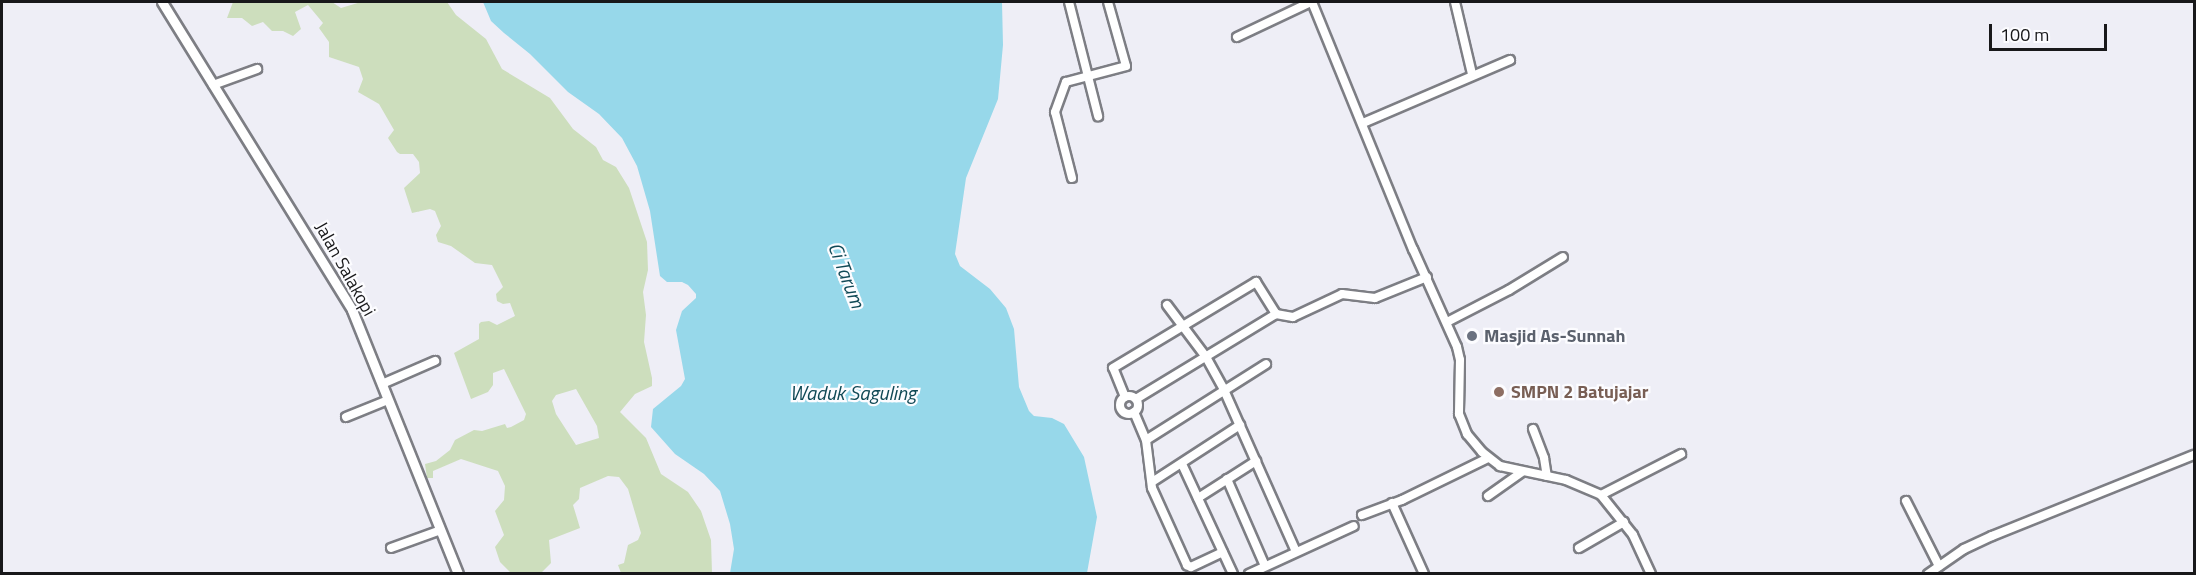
<!DOCTYPE html>
<style>
body{margin:0}
#map{position:relative;width:2196px;height:575px;overflow:hidden;background:#eeeef6;font-family:"Titillium Web",sans-serif}
div>[style]{position:absolute}
.green>*{inset:0;background:#cddebd}
.water>*{inset:0;background:#97d8ea}
.roads{filter:drop-shadow(2px 0 #7d7e84) drop-shadow(-2px 0 #7d7e84) drop-shadow(0 2px #7d7e84) drop-shadow(0 -2px #7d7e84)}
.minor>*{height:8px;margin:-4px;padding:0 4px;transform-origin:4px;border-radius:4px;background:#fff}
.minor>.ring{margin:-4px;padding:0;box-sizing:content-box;background:none;border:8px solid #fff;border-radius:50%}
.tertiary>*{height:9px;margin:-4.5px;padding:0 4.5px;transform-origin:4.5px;border-radius:4.5px;background:#fff}
.dots>*{width:16px;height:16px;translate:-50% -50%;box-sizing:border-box;border:3px solid #fcfcff;border-radius:50%}
span{translate:-50% -50%;white-space:nowrap;text-align:center;line-height:1.15;-webkit-text-stroke:4.5px #fcfcff;paint-order:stroke}
.street-label{font-size:18px;color:#18181a}
.worship-label{font-size:18px;color:#5b616d;font-weight:700}
.left{translate:0 -50%;text-align:left}
.education-label{font-size:18px;color:#785e54;font-weight:700}
.water-label{font-size:20px;color:#104956;font-style:italic}
.frame{position:absolute;inset:0;border:3px solid #18181a;pointer-events:none}
.scale{position:absolute;left:1989px;top:24px;width:118px;height:27px;box-sizing:border-box;border:3px solid #18181a;border-top:0;padding-left:8px;font-size:18px;line-height:21px;white-space:nowrap;color:#18181a;-webkit-text-stroke:4px #fcfcff;paint-order:stroke}
</style>
<div id="map">
<div class="green">
<i style="clip-path:polygon(evenodd,233px 2px,332px 2px,341px 8px,361px 2px,447px 2px,456px 15px,486px 39px,502px 69px,550px 98px,573px 129px,596px 147px,603px 160px,616px 167px,629px 188px,647px 242px,648px 270px,643px 292px,646px 315px,644px 342px,652px 378px,652px 386px,635px 394px,620px 412px,646px 438px,661px 474px,688px 492px,701px 511px,711px 540px,712px 573px,621px 573px,618px 565px,624px 563px,628px 545px,638px 540px,641px 533px,628px 489px,619px 477px,608px 476px,580px 488px,579px 499px,573px 505px,580px 528px,549px 540px,551px 563px,541px 573px,511px 573px,500px 562px,495px 547px,504px 535px,495px 511px,504px 500px,505px 486px,498px 471px,461px 459px,433px 471px,433px 478px,427px 478px,425px 464px,436px 461px,450px 450px,455px 440px,474px 430px,482px 431px,505px 424px,507px 428px,511px 427px,524px 420px,526px 414px,504px 369px,493px 373px,493px 385px,488px 392px,471px 399px,454px 353px,479px 339px,479px 324px,481px 322px,489px 321px,497px 325px,515px 316px,510px 303px,503px 304px,497px 301px,496px 294px,503px 287px,492px 265px,475px 263px,451px 246px,438px 242px,436px 235px,441px 226px,435px 211px,430px 209px,412px 213px,404px 188px,420px 173px,419px 162px,413px 154px,400px 154px,397px 152px,388px 138px,394px 130px,379px 104px,358px 92px,363px 79px,359px 67px,329px 57px,329px 42px,319px 28px,323px 23px,308px 5px,295px 12px,301px 29px,293px 36px,283px 31px,272px 31px,263px 22px,252px 26px,242px 18px,227px 18px,233px 2px,576px 389px,597px 426px,599px 438px,576px 445px,556px 414px,552px 401px,556px 395px,576px 389px)"></i>
</div>
<div class="water">
<i style="clip-path:polygon(483px 2px,1002px 2px,1003px 45px,998px 99px,966px 178px,955px 254px,960px 266px,990px 289px,1006px 308px,1014px 329px,1019px 387px,1029px 411px,1034px 416px,1052px 418px,1064px 424px,1084px 457px,1097px 517px,1087px 573px,730px 573px,734px 549px,730px 524px,720px 491px,704px 474px,675px 454px,651px 427px,653px 409px,681px 386px,685px 379px,676px 330px,682px 311px,696px 298px,696px 294px,688px 285px,682px 282px,667px 282px,660px 276px,650px 211px,637px 166px,622px 138px,599px 114px,568px 92px,530px 54px,504px 33px,491px 21px)"></i>
</div>
<div class="roads">
<div class="minor">
<i style="left:1069px;top:2px;width:118px;rotate:75.7deg"></i>
<i style="left:1312px;top:2px;width:267px;rotate:67.8deg"></i>
<i style="left:1413px;top:249px;width:107px;rotate:65.8deg"></i>
<i style="left:1457px;top:347px;width:13px;rotate:77deg"></i>
<i style="left:1460px;top:360px;width:54px;rotate:91.1deg"></i>
<i style="left:1459px;top:414px;width:22px;rotate:68deg"></i>
<i style="left:1467px;top:434px;width:23px;rotate:50deg"></i>
<i style="left:1482px;top:452px;width:23px;rotate:38deg"></i>
<i style="left:1500px;top:466px;width:67px;rotate:12deg"></i>
<i style="left:1566px;top:480px;width:38px;rotate:23deg"></i>
<i style="left:1601px;top:495px;width:51px;rotate:51.3deg"></i>
<i style="left:1633px;top:535px;width:43px;rotate:65.2deg"></i>
<i style="left:1455px;top:2px;width:74px;rotate:76.7deg"></i>
<i style="left:1237px;top:37px;width:82px;rotate:-25.3deg"></i>
<i style="left:213px;top:85px;width:47px;rotate:-20deg"></i>
<i style="left:1363px;top:123px;width:160px;rotate:-23.2deg"></i>
<i style="left:1072px;top:178px;width:68px;rotate:-104.4deg"></i>
<i style="left:1055px;top:112px;width:32px;rotate:-70deg"></i>
<i style="left:1066px;top:82px;width:62px;rotate:-14.9deg"></i>
<i style="left:1126px;top:66px;width:66px;rotate:-105.7deg"></i>
<i style="left:1167px;top:305px;width:65px;rotate:53.1deg"></i>
<i style="left:1206px;top:357px;width:38px;rotate:61deg"></i>
<i style="left:1224px;top:390px;width:177px;rotate:66deg"></i>
<i style="left:1447px;top:322px;width:70px;rotate:-27.3deg"></i>
<i style="left:1509px;top:290px;width:63px;rotate:-31.4deg"></i>
<i style="left:382px;top:384px;width:58px;rotate:-23.5deg"></i>
<i class="ring" style="left:1120px;top:396px;width:10px;height:10px"></i>
<i style="left:1125px;top:397px;width:31px;rotate:-112deg"></i>
<i style="left:1113px;top:368px;width:167px;rotate:-31deg"></i>
<i style="left:1256px;top:282px;width:38px;rotate:58deg"></i>
<i style="left:1136px;top:399px;width:164px;rotate:-31.3deg"></i>
<i style="left:1276px;top:314px;width:17px;rotate:10deg"></i>
<i style="left:1293px;top:317px;width:54px;rotate:-25.1deg"></i>
<i style="left:1342px;top:294px;width:33px;rotate:7deg"></i>
<i style="left:1375px;top:298px;width:56px;rotate:-22deg"></i>
<i style="left:1134px;top:412px;width:30px;rotate:67deg"></i>
<i style="left:1146px;top:440px;width:48px;rotate:82.9deg"></i>
<i style="left:1152px;top:488px;width:85px;rotate:65.6deg"></i>
<i style="left:1187px;top:565px;width:4px;rotate:27deg"></i>
<i style="left:1191px;top:567px;width:35px;rotate:-25deg"></i>
<i style="left:346px;top:417px;width:45px;rotate:-22deg"></i>
<i style="left:1533px;top:429px;width:31px;rotate:69deg"></i>
<i style="left:1544px;top:458px;width:18px;rotate:81deg"></i>
<i style="left:1146px;top:440px;width:142px;rotate:-32.3deg"></i>
<i style="left:1182px;top:464px;width:121px;rotate:65.1deg"></i>
<i style="left:1227px;top:479px;width:95px;rotate:66.4deg"></i>
<i style="left:1152px;top:482px;width:105px;rotate:-32.9deg"></i>
<i style="left:1601px;top:495px;width:90px;rotate:-27.1deg"></i>
<i style="left:1488px;top:496px;width:42px;rotate:-35.2deg"></i>
<i style="left:1198px;top:498px;width:69px;rotate:-32.5deg"></i>
<i style="left:1906px;top:501px;width:73px;rotate:63.1deg"></i>
<i style="left:1392px;top:503px;width:78px;rotate:65.7deg"></i>
<i style="left:1362px;top:515px;width:43px;rotate:-20.6deg"></i>
<i style="left:1402px;top:500px;width:96px;rotate:-26deg"></i>
<i style="left:391px;top:548px;width:53px;rotate:-19.8deg"></i>
<i style="left:1579px;top:548px;width:52px;rotate:-30deg"></i>
<i style="left:1249px;top:574px;width:115px;rotate:-24.6deg"></i>
<i style="left:1928px;top:574px;width:44px;rotate:-34.8deg"></i>
<i style="left:1964px;top:549px;width:31px;rotate:-25deg"></i>
<i style="left:1992px;top:536px;width:218px;rotate:-21.9deg"></i>
</div>
<div class="tertiary">
<i style="left:162px;top:2px;width:362px;rotate:58.3deg"></i>
<i style="left:352px;top:310px;width:284px;rotate:68.1deg"></i>
</div>
</div>
<div class="dots">
<i style="left:1472px;top:336px;background:#6b7280"></i>
<i style="left:1499px;top:392px;background:#8d6e63"></i>
</div>
<div class="street-label">
<span style="left:345px;top:269px;rotate:61deg">Jalan Salakopi</span>
</div>
<div class="worship-label">
<span class="left" style="left:1484px;top:336px">Masjid As-Sunnah</span>
</div>
<div class="education-label">
<span class="left" style="left:1511px;top:392px">SMPN 2 Batujajar</span>
</div>
<div class="water-label">
<span style="left:847px;top:275px;rotate:69deg">Ci Tarum</span>
<span style="left:853px;top:392px">Waduk Saguling</span>
</div>
<div class="frame"></div>
<div class="scale">100 m</div>
</div>
